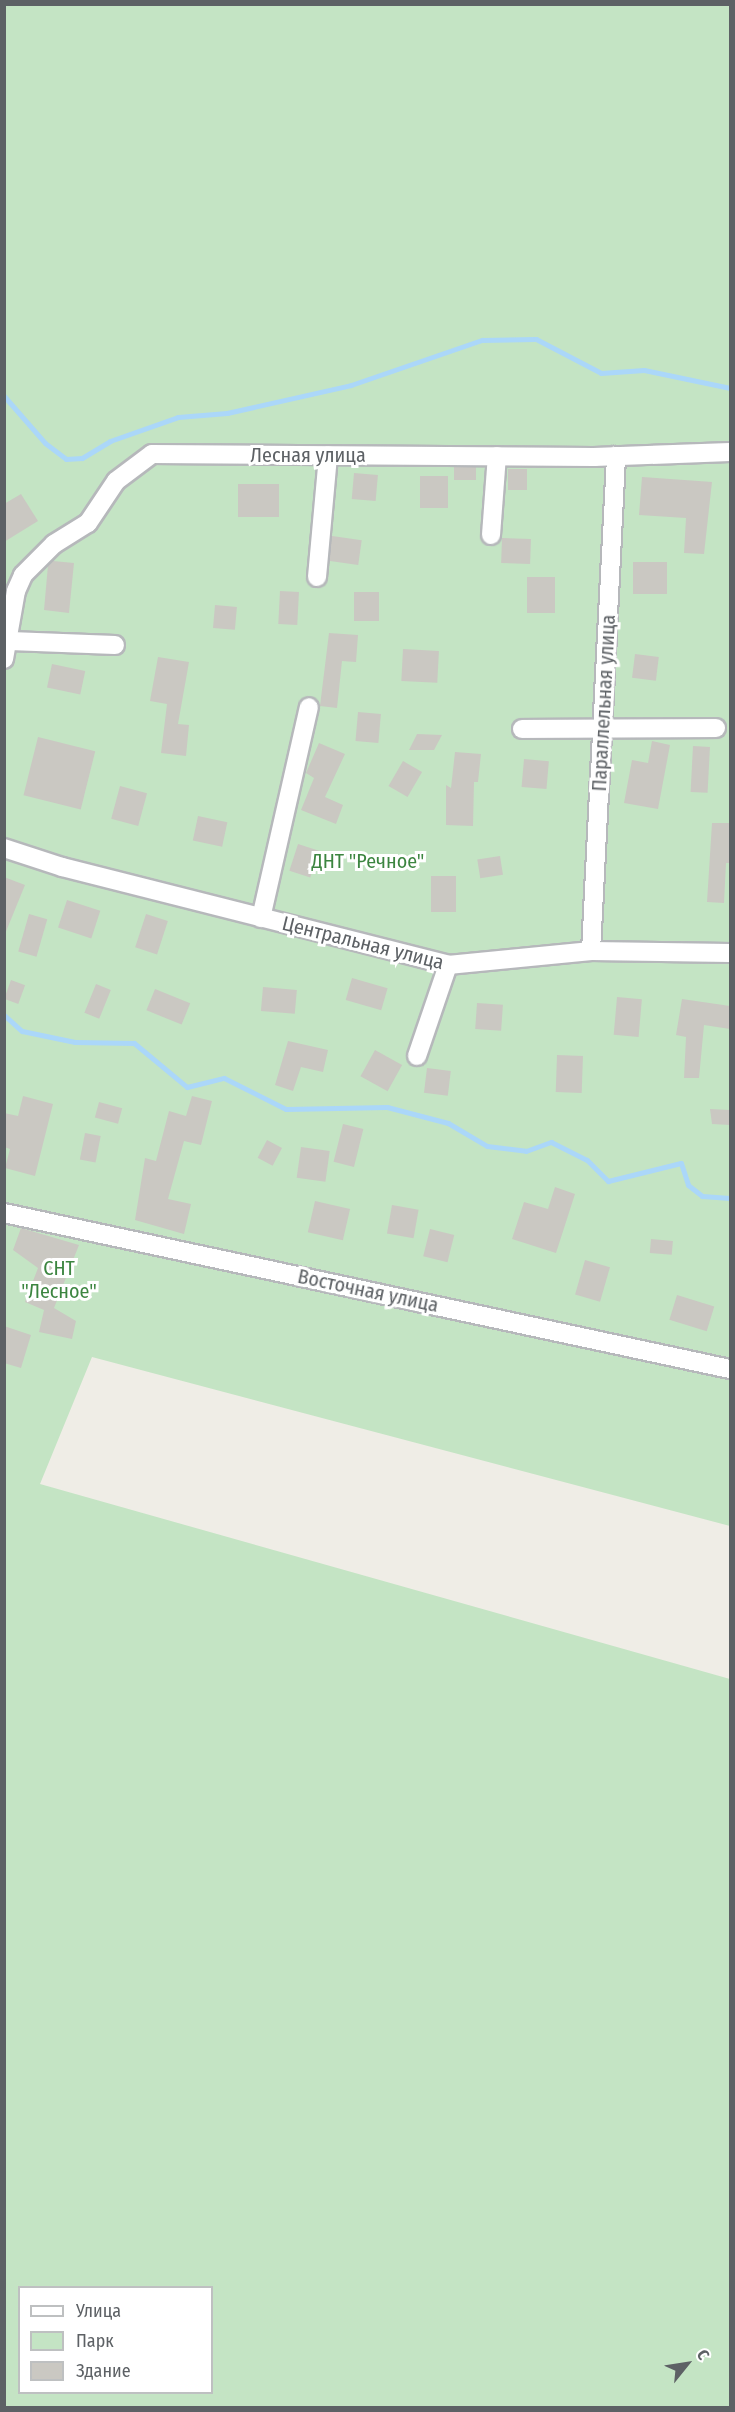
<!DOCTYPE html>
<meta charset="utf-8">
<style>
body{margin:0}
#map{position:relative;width:735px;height:2412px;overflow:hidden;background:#efede6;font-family:"Fira Sans Condensed",sans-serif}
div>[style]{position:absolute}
.green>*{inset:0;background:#c4e4c4}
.stream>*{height:5px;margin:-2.5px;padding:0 2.5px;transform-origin:2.5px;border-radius:2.5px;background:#abd7f9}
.building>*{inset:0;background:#cac8c2;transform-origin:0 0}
.roads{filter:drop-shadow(2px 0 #b6b8bb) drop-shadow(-2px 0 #b6b8bb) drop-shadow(0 2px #b6b8bb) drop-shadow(0 -2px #b6b8bb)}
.minor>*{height:18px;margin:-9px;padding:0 9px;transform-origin:9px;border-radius:9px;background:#fff}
span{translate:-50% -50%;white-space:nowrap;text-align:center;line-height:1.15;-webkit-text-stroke:6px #fff;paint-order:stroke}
.street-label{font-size:20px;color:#5d6165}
.park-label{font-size:20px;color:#3c8540}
.frame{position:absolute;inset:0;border:6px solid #5d6165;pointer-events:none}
.legend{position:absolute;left:18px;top:2286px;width:195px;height:108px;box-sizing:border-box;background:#fff;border:2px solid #bec0c1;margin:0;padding:8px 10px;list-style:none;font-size:18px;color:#5d6165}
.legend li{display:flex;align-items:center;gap:12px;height:30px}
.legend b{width:30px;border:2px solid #bec0c1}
.north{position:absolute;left:657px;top:2334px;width:60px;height:60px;-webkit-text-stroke:4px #fff;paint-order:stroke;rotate:60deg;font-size:16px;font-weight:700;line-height:24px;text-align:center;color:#5d6165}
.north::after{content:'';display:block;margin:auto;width:21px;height:27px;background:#5d6165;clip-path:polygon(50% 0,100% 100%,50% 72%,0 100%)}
</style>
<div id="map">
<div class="green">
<i style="clip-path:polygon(evenodd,5px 5px,730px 5px,730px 1526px,92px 1357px,40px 1484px,730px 1679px,730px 2407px,5px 2408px,5px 5px,20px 2288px,212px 2288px,212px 2392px,20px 2392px,20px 2288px)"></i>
</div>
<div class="stream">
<i style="left:4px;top:396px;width:62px;rotate:48.9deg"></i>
<i style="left:45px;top:443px;width:26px;rotate:37deg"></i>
<i style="left:66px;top:459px;width:16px;rotate:-4deg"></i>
<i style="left:82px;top:458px;width:33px;rotate:-31deg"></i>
<i style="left:110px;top:441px;width:72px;rotate:-19.4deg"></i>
<i style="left:178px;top:417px;width:49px;rotate:-4.7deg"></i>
<i style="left:227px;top:413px;width:127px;rotate:-12.7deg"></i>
<i style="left:351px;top:385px;width:139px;rotate:-19deg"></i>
<i style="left:482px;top:340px;width:54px;rotate:-1.1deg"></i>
<i style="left:536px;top:339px;width:73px;rotate:27.6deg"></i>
<i style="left:601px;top:373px;width:43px;rotate:-4deg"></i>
<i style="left:644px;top:370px;width:88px;rotate:11.8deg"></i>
<i style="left:4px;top:1015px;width:24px;rotate:42deg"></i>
<i style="left:22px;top:1031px;width:54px;rotate:11.7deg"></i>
<i style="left:75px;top:1042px;width:59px;rotate:1deg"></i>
<i style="left:134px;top:1043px;width:69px;rotate:39.7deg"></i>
<i style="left:187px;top:1087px;width:38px;rotate:-14deg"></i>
<i style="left:224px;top:1078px;width:69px;rotate:26.6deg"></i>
<i style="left:286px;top:1109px;width:101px;rotate:-1.1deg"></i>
<i style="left:387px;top:1107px;width:63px;rotate:14.7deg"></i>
<i style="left:448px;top:1123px;width:45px;rotate:30.5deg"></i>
<i style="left:487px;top:1146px;width:39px;rotate:7deg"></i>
<i style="left:526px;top:1151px;width:27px;rotate:-20deg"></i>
<i style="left:551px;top:1142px;width:40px;rotate:26.6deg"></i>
<i style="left:587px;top:1160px;width:30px;rotate:45deg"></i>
<i style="left:608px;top:1181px;width:75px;rotate:-13.9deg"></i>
<i style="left:681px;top:1163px;width:23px;rotate:72deg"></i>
<i style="left:688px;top:1185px;width:18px;rotate:38deg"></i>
<i style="left:702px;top:1196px;width:28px;rotate:4deg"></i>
</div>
<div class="building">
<i style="left:454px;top:467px;width:22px;height:13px"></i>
<i style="left:508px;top:469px;width:19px;height:21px"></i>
<i style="left:354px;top:473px;width:24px;height:26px;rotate:5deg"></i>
<i style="left:420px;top:476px;width:28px;height:32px"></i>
<i style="clip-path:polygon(642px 477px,712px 482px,704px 554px,684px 553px,686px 518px,639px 515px)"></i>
<i style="left:279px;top:484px;width:33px;height:41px;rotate:90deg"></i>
<i style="clip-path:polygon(21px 494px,38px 521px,4px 542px,4px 504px)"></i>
<i style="left:332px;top:536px;width:30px;height:25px;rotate:8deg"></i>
<i style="left:502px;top:538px;width:29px;height:25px;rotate:2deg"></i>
<i style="clip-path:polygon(53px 561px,74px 563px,69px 613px,44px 610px,48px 565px)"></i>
<i style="left:633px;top:562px;width:34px;height:32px"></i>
<i style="left:527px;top:577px;width:28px;height:36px"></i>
<i style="left:280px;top:591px;width:19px;height:33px;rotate:3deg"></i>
<i style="left:354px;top:592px;width:25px;height:29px"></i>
<i style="left:215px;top:605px;width:22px;height:23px;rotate:5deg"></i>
<i style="clip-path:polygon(329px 633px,358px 635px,356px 662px,342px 661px,337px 708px,320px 706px)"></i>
<i style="left:403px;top:649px;width:36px;height:32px;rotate:3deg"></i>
<i style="left:635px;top:654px;width:24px;height:24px;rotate:7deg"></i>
<i style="clip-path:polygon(158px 657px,189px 662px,178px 724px,189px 725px,186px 756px,161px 753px,167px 704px,150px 701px)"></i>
<i style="left:52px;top:664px;width:34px;height:24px;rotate:12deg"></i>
<i style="left:358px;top:712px;width:23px;height:29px;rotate:5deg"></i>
<i style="clip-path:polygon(417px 734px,442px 735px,434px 750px,409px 750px)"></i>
<i style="left:38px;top:737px;width:59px;height:60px;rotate:14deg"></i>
<i style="clip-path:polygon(652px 741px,670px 745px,658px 809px,624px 803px,632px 760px,648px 763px)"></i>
<i style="clip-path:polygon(319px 743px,345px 754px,325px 797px,343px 805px,336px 824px,301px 810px,314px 778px,306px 773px)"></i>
<i style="left:693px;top:746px;width:17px;height:46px;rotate:3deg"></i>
<i style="clip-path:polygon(455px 752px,481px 754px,478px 782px,474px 782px,473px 826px,446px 825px,446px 785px,451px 788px)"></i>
<i style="left:524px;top:759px;width:25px;height:28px;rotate:5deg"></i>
<i style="left:403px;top:761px;width:22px;height:29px;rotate:30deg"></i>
<i style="left:120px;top:786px;width:28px;height:34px;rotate:15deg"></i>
<i style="left:198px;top:816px;width:30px;height:25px;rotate:12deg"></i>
<i style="clip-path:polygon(712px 823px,730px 823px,730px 863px,726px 863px,724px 903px,707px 902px)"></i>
<i style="left:298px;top:844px;width:22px;height:28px;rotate:18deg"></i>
<i style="left:500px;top:856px;width:19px;height:23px;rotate:81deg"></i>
<i style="left:431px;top:876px;width:25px;height:36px"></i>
<i style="clip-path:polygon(4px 877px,25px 885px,5px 934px,4px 934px)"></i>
<i style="left:67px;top:900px;width:35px;height:29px;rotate:18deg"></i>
<i style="left:29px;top:914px;width:19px;height:39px;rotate:16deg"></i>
<i style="left:146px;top:914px;width:23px;height:35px;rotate:18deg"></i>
<i style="left:352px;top:978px;width:37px;height:23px;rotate:16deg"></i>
<i style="left:11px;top:980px;width:15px;height:20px;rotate:20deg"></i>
<i style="left:96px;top:984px;width:16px;height:31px;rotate:22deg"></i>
<i style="left:263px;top:987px;width:34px;height:24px;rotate:5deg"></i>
<i style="left:155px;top:989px;width:38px;height:23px;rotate:22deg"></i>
<i style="left:617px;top:997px;width:25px;height:38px;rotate:5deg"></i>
<i style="clip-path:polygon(682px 999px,730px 1006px,730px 1029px,704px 1025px,699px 1078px,684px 1078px,686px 1037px,676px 1035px)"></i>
<i style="left:477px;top:1003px;width:26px;height:26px;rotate:4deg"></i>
<i style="clip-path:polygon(288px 1041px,328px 1050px,323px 1072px,301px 1067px,293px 1091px,275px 1085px)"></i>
<i style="left:375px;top:1050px;width:31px;height:30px;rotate:29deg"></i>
<i style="left:557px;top:1055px;width:26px;height:37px;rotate:2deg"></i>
<i style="left:427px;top:1068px;width:24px;height:25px;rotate:7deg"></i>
<i style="clip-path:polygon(23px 1096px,53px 1104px,35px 1176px,5px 1168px,10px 1149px,4px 1147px,4px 1113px,18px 1116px)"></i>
<i style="clip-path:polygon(192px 1096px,212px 1101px,201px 1145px,184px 1141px,168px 1199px,191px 1204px,184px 1234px,135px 1220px,145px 1158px,156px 1161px,169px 1111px,186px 1116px)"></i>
<i style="left:99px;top:1102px;width:24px;height:16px;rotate:15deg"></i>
<i style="clip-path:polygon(710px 1109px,730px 1110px,730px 1125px,712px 1124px)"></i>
<i style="left:343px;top:1124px;width:21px;height:39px;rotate:14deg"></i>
<i style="left:85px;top:1133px;width:16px;height:27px;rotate:11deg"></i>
<i style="left:267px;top:1140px;width:17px;height:20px;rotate:28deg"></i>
<i style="left:301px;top:1147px;width:29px;height:31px;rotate:8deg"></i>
<i style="clip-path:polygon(555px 1187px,575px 1194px,556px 1253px,512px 1239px,524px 1202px,548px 1209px)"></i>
<i style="left:315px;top:1201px;width:36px;height:32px;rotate:13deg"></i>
<i style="left:392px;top:1205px;width:27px;height:29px;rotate:10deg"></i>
<i style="clip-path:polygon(21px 1228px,79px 1245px,54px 1308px,76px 1321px,72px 1339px,39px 1332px,44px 1310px,25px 1302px,38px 1268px,13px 1250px)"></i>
<i style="left:430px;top:1229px;width:25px;height:28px;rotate:14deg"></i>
<i style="left:651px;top:1239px;width:22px;height:14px;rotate:5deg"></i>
<i style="left:585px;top:1260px;width:26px;height:36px;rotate:16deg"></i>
<i style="left:677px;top:1295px;width:39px;height:26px;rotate:17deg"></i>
<i style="clip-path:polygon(4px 1326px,31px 1335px,21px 1368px,4px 1363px)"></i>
</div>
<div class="roads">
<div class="minor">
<i style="left:491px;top:535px;width:79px;rotate:-85.7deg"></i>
<i style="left:317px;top:577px;width:122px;rotate:-84.8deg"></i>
<i style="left:10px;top:641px;width:105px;rotate:2.2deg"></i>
<i style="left:4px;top:659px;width:69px;rotate:-80deg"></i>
<i style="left:16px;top:591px;width:17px;rotate:-66deg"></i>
<i style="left:23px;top:575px;width:44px;rotate:-45deg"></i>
<i style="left:54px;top:544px;width:40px;rotate:-32deg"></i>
<i style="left:88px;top:523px;width:50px;rotate:-56.3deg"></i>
<i style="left:116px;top:481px;width:45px;rotate:-36.9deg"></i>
<i style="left:152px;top:454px;width:442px;rotate:0.4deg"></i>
<i style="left:594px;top:457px;width:136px;rotate:-2.1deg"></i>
<i style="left:522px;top:729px;width:194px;rotate:-0.3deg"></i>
<i style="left:4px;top:848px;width:61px;rotate:18.1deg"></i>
<i style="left:62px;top:867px;width:398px;rotate:14.2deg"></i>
<i style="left:448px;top:965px;width:144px;rotate:-5.6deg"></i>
<i style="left:591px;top:951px;width:139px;rotate:0.8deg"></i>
<i style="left:261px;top:918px;width:216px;rotate:-77.2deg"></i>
<i style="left:591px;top:951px;width:496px;rotate:-87.1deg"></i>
<i style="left:417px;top:1056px;width:96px;rotate:-71.2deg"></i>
<i style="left:4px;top:1213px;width:743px;rotate:12.13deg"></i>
</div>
</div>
<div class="street-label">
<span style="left:308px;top:455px">Лесная улица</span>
<span style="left:604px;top:703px;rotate:-87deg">Параллельная улица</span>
<span style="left:363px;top:943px;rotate:14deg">Центральная улица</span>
<span style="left:368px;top:1291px;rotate:12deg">Восточная улица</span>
</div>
<div class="park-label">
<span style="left:368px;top:861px">ДНТ "Речное"</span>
<span style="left:59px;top:1280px">СНТ<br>"Лесное"</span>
</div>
<div class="frame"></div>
<ul class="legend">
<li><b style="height:8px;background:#fff"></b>Улица</li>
<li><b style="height:16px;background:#c4e4c4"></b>Парк</li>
<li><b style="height:16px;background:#cac8c2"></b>Здание</li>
</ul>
<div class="north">С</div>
</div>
